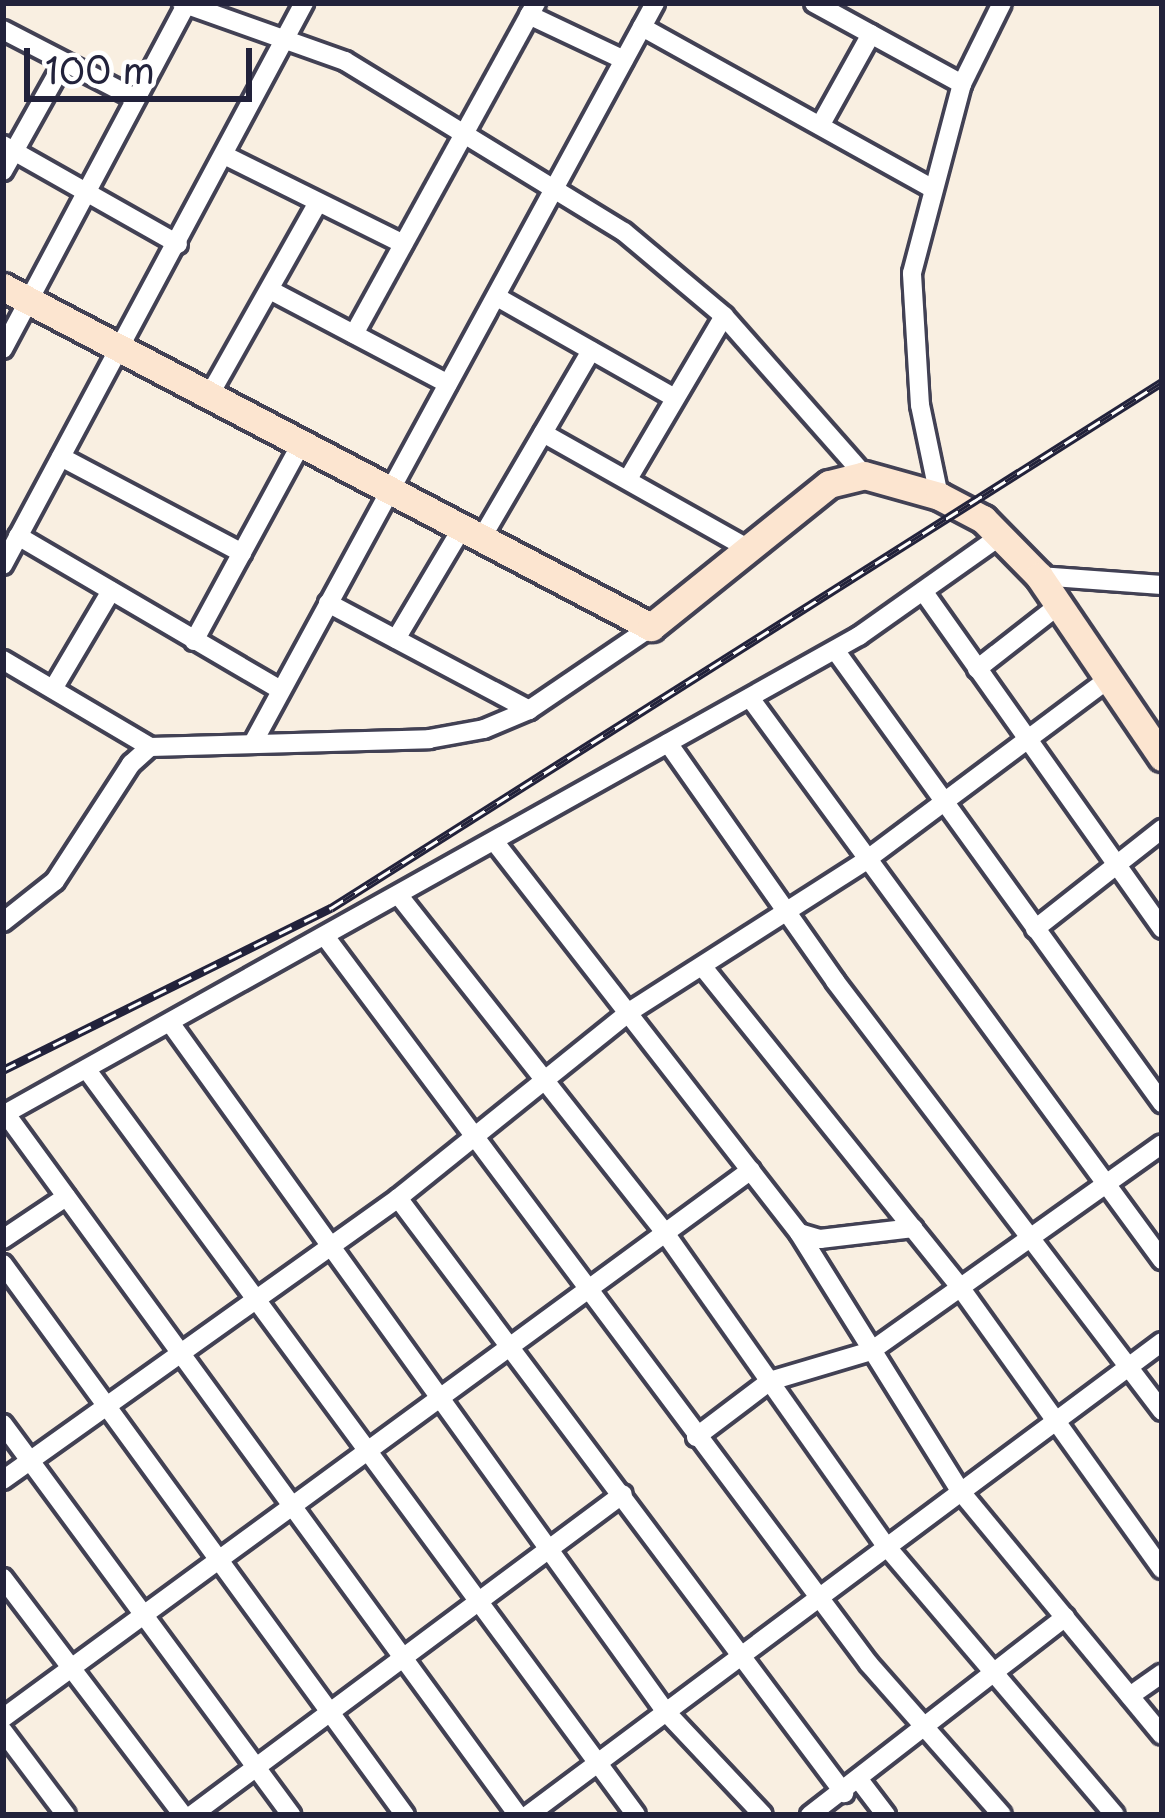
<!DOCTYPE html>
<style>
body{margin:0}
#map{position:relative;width:1165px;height:1818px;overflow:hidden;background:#f9efe1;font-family:"Playpen Sans",sans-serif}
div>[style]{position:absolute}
.roads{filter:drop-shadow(3px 0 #424154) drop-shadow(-3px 0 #424154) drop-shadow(0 3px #424154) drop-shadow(0 -3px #424154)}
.street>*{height:18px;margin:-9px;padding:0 9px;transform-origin:9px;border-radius:9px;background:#fff}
.secondary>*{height:27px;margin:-13.5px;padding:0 13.5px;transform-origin:13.5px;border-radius:13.5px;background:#fce5d0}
.rail>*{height:9px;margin-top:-4.5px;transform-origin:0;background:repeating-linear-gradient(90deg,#fff 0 14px,#22223b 0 28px);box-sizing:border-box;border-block:3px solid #22223b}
span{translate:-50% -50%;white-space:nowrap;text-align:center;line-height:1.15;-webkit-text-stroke:12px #fff;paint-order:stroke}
.frame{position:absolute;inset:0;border:6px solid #22223b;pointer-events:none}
.scale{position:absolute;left:24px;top:48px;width:228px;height:54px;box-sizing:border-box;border:6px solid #22223b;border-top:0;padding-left:15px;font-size:36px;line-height:42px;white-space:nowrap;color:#22223b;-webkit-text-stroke:9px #fff;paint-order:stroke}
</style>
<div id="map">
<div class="roads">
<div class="street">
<i style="left:182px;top:3px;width:173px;rotate:19.6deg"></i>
<i style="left:345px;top:61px;width:327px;rotate:31.5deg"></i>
<i style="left:624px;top:232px;width:131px;rotate:40deg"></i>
<i style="left:724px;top:316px;width:212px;rotate:48.6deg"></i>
<i style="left:814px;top:3px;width:169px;rotate:28.7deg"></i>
<i style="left:529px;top:15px;width:105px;rotate:25.3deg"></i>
<i style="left:642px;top:27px;width:333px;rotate:29.1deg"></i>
<i style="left:3px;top:30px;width:148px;rotate:27.3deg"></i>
<i style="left:821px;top:124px;width:103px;rotate:-60.9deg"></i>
<i style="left:3px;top:145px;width:201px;rotate:29.5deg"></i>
<i style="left:224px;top:155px;width:200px;rotate:26.4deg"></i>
<i style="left:3px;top:171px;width:125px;rotate:-60.8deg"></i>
<i style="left:270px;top:290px;width:201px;rotate:27.8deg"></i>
<i style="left:497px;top:297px;width:202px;rotate:29.6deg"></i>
<i style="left:354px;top:334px;width:378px;rotate:-61.2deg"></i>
<i style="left:3px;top:349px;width:390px;rotate:-62deg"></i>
<i style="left:210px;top:394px;width:218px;rotate:-60.6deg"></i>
<i style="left:543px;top:433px;width:234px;rotate:29.4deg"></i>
<i style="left:61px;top:457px;width:205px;rotate:27.9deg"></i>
<i style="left:628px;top:479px;width:189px;rotate:-59.5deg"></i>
<i style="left:939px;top:496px;width:93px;rotate:-101.8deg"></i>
<i style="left:920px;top:405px;width:132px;rotate:-93.5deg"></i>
<i style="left:912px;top:273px;width:196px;rotate:-75.2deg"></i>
<i style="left:962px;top:84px;width:90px;rotate:-63.7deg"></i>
<i style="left:18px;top:536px;width:304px;rotate:30.4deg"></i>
<i style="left:481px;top:539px;width:218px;rotate:-59.7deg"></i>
<i style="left:3px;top:565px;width:638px;rotate:-61.83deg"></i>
<i style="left:1039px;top:576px;width:123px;rotate:4.2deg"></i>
<i style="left:923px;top:591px;width:414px;rotate:54.7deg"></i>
<i style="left:328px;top:603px;width:228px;rotate:28deg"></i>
<i style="left:396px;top:639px;width:129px;rotate:-59.3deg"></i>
<i style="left:194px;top:641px;width:226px;rotate:-61.5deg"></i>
<i style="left:835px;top:650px;width:559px;rotate:54.18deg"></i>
<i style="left:3px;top:660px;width:171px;rotate:30.6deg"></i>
<i style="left:977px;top:669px;width:104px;rotate:-38deg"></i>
<i style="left:53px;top:689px;width:114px;rotate:-59.4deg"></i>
<i style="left:750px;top:698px;width:697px;rotate:53.76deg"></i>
<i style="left:254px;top:741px;width:840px;rotate:-61.48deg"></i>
<i style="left:668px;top:743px;width:291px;rotate:54.9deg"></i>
<i style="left:835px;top:981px;width:540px;rotate:52.75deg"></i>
<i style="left:494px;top:841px;width:497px;rotate:52.1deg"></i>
<i style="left:799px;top:1233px;width:305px;rotate:58deg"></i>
<i style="left:961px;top:1492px;width:315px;rotate:50.4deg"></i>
<i style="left:400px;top:897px;width:424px;rotate:51.7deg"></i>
<i style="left:663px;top:1230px;width:387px;rotate:54.8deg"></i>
<i style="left:886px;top:1546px;width:353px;rotate:49.6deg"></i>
<i style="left:3px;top:922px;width:66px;rotate:-38.3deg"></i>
<i style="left:55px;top:881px;width:140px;rotate:-57deg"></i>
<i style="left:131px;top:764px;width:25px;rotate:-42deg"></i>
<i style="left:150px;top:747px;width:279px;rotate:-1.6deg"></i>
<i style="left:429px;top:739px;width:56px;rotate:-10.3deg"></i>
<i style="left:484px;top:729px;width:49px;rotate:-22.9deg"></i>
<i style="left:529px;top:710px;width:148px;rotate:-34.2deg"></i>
<i style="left:1035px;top:929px;width:162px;rotate:-38.2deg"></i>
<i style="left:327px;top:939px;width:905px;rotate:53.22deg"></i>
<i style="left:869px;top:1664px;width:201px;rotate:48.6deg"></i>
<i style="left:702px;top:966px;width:412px;rotate:51.2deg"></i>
<i style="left:960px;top:1287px;width:347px;rotate:54.4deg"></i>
<i style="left:171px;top:1024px;width:848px;rotate:54.27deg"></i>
<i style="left:666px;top:1712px;width:141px;rotate:46.7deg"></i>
<i style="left:87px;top:1070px;width:925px;rotate:53.61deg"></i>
<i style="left:6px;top:1114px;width:868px;rotate:53.86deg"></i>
<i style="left:3px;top:1115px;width:981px;rotate:-29.23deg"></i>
<i style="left:859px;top:636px;width:173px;rotate:-35.3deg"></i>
<i style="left:398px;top:1198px;width:744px;rotate:53.15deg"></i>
<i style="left:799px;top:1233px;width:22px;rotate:16deg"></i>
<i style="left:820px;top:1239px;width:94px;rotate:-6.7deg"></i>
<i style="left:3px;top:1239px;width:76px;rotate:-33.7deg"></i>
<i style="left:3px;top:1264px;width:682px;rotate:53.89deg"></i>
<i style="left:3px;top:1424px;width:486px;rotate:53.6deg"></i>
<i style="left:696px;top:1437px;width:93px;rotate:-37.1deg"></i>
<i style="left:770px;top:1381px;width:105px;rotate:-16.5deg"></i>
<i style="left:871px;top:1351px;width:357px;rotate:-35.4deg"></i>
<i style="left:3px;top:1480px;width:485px;rotate:-35.5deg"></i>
<i style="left:398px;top:1198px;width:297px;rotate:-38.8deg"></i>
<i style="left:629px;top:1012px;width:280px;rotate:-32.6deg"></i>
<i style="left:865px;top:861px;width:302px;rotate:-36.8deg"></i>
<i style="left:3px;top:1578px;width:298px;rotate:52.8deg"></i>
<i style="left:1130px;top:1696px;width:39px;rotate:-35deg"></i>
<i style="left:3px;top:1718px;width:927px;rotate:-36.23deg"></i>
<i style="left:3px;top:1731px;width:105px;rotate:53.1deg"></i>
<i style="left:860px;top:1781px;width:43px;rotate:52.6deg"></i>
<i style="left:192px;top:1815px;width:537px;rotate:-36.68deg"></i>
<i style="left:528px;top:1815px;width:791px;rotate:-36.73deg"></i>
<i style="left:810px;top:1815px;width:323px;rotate:-37.8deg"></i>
</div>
<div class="secondary">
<i style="left:3px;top:287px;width:732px;rotate:27.69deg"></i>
<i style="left:651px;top:627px;width:228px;rotate:-38.8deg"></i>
<i style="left:829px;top:484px;width:36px;rotate:-14deg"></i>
<i style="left:864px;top:475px;width:78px;rotate:15.6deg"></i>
<i style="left:939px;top:496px;width:50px;rotate:27.6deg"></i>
<i style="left:983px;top:519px;width:80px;rotate:45.5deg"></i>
<i style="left:1039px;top:576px;width:219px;rotate:55.8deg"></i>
</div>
</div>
<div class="rail">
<i style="left:3px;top:1070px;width:366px;rotate:-26.3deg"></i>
<i style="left:331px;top:908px;width:983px;rotate:-32.33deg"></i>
</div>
<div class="frame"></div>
<div class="scale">100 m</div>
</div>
